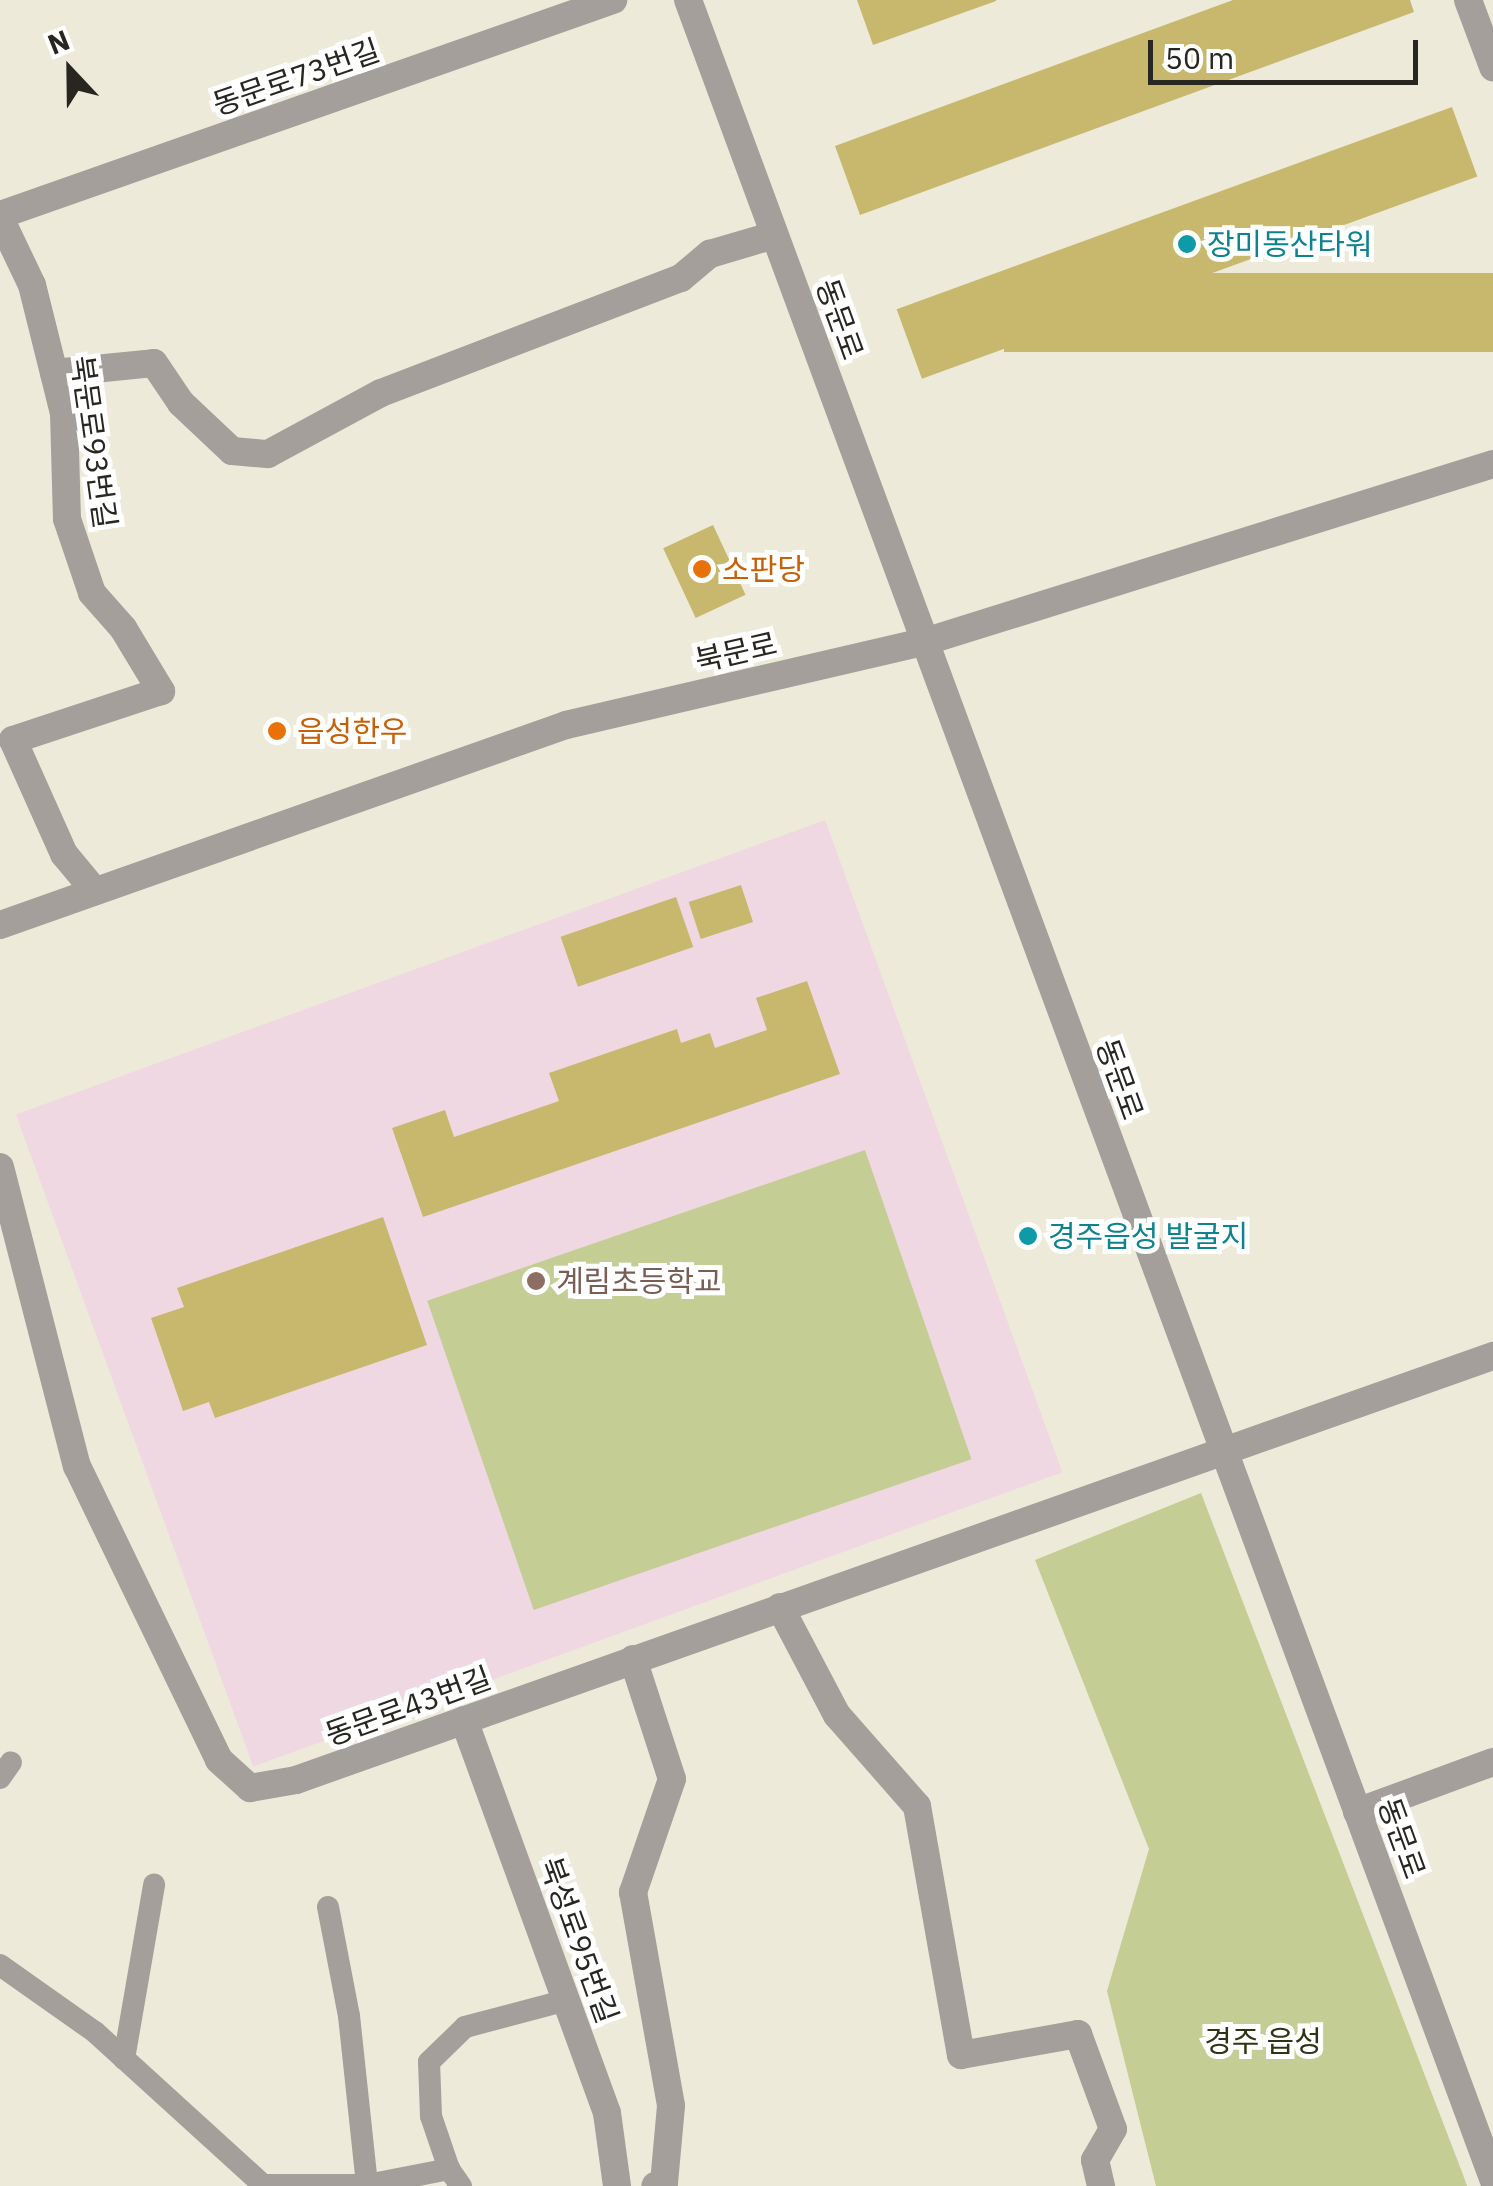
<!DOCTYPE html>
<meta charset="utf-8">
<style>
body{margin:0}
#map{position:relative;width:1493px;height:2186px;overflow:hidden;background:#edeada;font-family:"IBM Plex Sans","Noto Sans KR",sans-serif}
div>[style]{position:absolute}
.education>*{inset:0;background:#f0d8e3;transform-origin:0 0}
.green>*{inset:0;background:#c4cd93;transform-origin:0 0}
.building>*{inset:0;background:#c7b86d;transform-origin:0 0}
.service>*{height:22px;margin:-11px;padding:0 11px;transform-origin:11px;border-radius:11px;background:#a49f9a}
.minor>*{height:28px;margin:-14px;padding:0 14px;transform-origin:14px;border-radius:14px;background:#a49f9a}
.tertiary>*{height:28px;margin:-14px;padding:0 14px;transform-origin:14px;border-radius:14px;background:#a49f9a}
.dots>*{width:28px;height:28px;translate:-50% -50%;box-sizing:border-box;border:5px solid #fff;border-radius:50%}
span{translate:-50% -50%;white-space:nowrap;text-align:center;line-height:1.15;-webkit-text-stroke:10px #fff;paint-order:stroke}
.street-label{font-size:30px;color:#272620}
.culture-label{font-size:30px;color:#0d838f}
.left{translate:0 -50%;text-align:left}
.food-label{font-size:30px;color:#c56008}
.education-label{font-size:30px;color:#785e54}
.park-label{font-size:30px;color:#303414}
.north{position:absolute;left:20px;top:20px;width:100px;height:100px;-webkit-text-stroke:8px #fff;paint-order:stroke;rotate:338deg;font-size:28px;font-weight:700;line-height:40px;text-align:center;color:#272620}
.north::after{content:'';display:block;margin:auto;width:35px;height:45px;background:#272620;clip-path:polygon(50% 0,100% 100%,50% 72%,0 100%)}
.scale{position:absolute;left:1148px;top:40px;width:270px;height:45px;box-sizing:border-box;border:5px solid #272620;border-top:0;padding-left:12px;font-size:30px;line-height:35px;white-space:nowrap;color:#272620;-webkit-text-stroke:8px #fff;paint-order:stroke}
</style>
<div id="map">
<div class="education">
<i style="left:825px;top:820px;width:694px;height:861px;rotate:70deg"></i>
</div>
<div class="green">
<i style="left:865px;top:1150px;width:327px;height:463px;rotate:71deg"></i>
<i style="clip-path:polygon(1201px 1493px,1462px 2172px,1467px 2186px,1156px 2186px,1107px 1991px,1149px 1849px,1035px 1560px)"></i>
</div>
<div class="building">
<i style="clip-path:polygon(857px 0,996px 0,996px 1px,873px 45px)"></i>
<i style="clip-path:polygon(1233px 0,1410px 0,1414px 12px,860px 215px,835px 146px)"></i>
<i style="left:1452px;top:107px;width:74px;height:591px;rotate:70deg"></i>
<i style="left:1493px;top:273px;width:79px;height:489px;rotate:90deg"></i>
<i style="left:713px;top:525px;width:77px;height:55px;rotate:65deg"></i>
<i style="left:741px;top:885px;width:39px;height:55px;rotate:72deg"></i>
<i style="left:676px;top:897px;width:53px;height:122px;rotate:71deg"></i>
<i style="clip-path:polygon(807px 981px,840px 1074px,423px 1217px,392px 1128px,445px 1110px,454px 1137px,559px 1101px,549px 1073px,677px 1029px,681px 1043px,710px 1033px,715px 1048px,767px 1030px,756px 998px)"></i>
<i style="clip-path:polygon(383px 1217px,427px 1345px,215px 1418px,209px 1402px,183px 1411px,151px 1318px,184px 1307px,177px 1288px)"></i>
</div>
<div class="service">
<i style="left:0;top:1778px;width:19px;rotate:-55deg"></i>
<i style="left:328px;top:1907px;width:111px;rotate:79.1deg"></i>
<i style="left:349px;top:2016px;width:170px;rotate:83.9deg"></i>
<i style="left:0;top:1965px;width:116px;rotate:35.2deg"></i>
<i style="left:95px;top:2032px;width:227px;rotate:42.3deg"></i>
<i style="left:263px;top:2185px;width:104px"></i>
<i style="left:367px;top:2185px;width:84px;rotate:-11deg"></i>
<i style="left:449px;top:2169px;width:21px;rotate:55deg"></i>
<i style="left:124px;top:2059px;width:177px;rotate:-80.2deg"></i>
<i style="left:449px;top:2169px;width:56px;rotate:-108.8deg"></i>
<i style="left:431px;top:2116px;width:54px;rotate:-92.1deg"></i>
<i style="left:429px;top:2062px;width:50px;rotate:-44.2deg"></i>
<i style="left:465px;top:2027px;width:106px;rotate:-14.8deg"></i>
</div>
<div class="minor">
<i style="left:0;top:215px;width:650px;rotate:-19.33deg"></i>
<i style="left:0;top:218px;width:74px;rotate:64.5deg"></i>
<i style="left:32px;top:285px;width:132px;rotate:76deg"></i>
<i style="left:64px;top:413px;width:106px;rotate:88.4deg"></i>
<i style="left:67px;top:519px;width:78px;rotate:71.3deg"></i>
<i style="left:92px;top:593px;width:47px;rotate:48.5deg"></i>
<i style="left:123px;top:628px;width:74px;rotate:58.9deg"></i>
<i style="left:161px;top:691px;width:156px;rotate:161.7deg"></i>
<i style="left:13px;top:740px;width:125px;rotate:65.9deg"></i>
<i style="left:64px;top:854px;width:47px;rotate:50.2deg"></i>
<i style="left:54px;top:373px;width:100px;rotate:-5.7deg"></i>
<i style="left:154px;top:363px;width:48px;rotate:56deg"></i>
<i style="left:181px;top:403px;width:70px;rotate:43.3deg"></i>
<i style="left:232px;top:451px;width:36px;rotate:5deg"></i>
<i style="left:268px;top:454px;width:128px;rotate:-28.4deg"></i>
<i style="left:381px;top:393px;width:321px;rotate:-21deg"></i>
<i style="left:681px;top:278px;width:38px;rotate:-40deg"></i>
<i style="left:710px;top:254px;width:67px;rotate:-16.5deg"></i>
<i style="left:0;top:1167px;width:309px;rotate:75.6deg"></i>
<i style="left:77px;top:1466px;width:326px;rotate:64.2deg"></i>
<i style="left:219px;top:1760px;width:42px;rotate:42.1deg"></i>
<i style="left:250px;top:1788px;width:47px;rotate:-9.9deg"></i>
<i style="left:296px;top:1780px;width:1270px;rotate:-19.51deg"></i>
<i style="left:780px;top:1607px;width:122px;rotate:62.2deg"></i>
<i style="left:837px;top:1715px;width:121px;rotate:48.7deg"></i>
<i style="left:917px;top:1806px;width:253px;rotate:80deg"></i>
<i style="left:961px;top:2055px;width:119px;rotate:-10.2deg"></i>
<i style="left:1078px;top:2034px;width:101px;rotate:69.8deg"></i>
<i style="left:1113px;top:2129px;width:36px;rotate:120deg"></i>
<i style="left:1095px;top:2160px;width:27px;rotate:77deg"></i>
<i style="left:633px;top:1659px;width:126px;rotate:72deg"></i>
<i style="left:672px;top:1779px;width:120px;rotate:109deg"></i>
<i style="left:633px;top:1892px;width:217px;rotate:79.9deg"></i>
<i style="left:671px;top:2106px;width:77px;rotate:95.2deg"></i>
<i style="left:664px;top:2183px;width:9px;rotate:162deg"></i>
<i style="left:464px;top:1720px;width:418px;rotate:70deg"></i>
<i style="left:607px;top:2113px;width:74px;rotate:82.2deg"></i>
<i style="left:1357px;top:1812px;width:145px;rotate:-20.2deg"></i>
</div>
<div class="tertiary">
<i style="left:688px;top:0;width:2323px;rotate:69.72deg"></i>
<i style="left:1468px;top:0;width:72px;rotate:69.5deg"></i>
<i style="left:0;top:925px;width:600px;rotate:-19.46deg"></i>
<i style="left:566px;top:725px;width:367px;rotate:-13.1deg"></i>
<i style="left:924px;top:642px;width:596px;rotate:-17.37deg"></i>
</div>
<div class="dots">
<i style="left:1187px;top:244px;background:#0f9aa8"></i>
<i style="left:702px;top:569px;background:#e8710a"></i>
<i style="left:277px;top:731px;background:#e8710a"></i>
<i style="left:1028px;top:1236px;background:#0f9aa8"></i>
<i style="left:536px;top:1281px;background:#8d6e63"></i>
</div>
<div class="street-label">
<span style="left:296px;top:77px;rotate:-19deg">동문로73번길</span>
<span style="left:840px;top:319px;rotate:70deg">동문로</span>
<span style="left:94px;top:442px;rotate:82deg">북문로93번길</span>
<span style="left:736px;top:652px;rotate:-13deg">북문로</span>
<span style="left:1120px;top:1079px;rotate:70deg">동문로</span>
<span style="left:408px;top:1706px;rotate:-20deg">동문로43번길</span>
<span style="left:1402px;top:1838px;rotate:70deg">동문로</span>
<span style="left:579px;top:1940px;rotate:70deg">북성로95번길</span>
</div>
<div class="culture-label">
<span class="left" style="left:1207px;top:244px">장미동산타워</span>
<span class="left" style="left:1048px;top:1236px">경주읍성 발굴지</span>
</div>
<div class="food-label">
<span class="left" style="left:722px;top:569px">소판당</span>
<span class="left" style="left:297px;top:731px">읍성한우</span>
</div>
<div class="education-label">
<span class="left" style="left:556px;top:1281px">계림초등학교</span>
</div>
<div class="park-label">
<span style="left:1263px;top:2041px">경주 읍성</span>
</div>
<div class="north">N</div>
<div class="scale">50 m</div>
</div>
